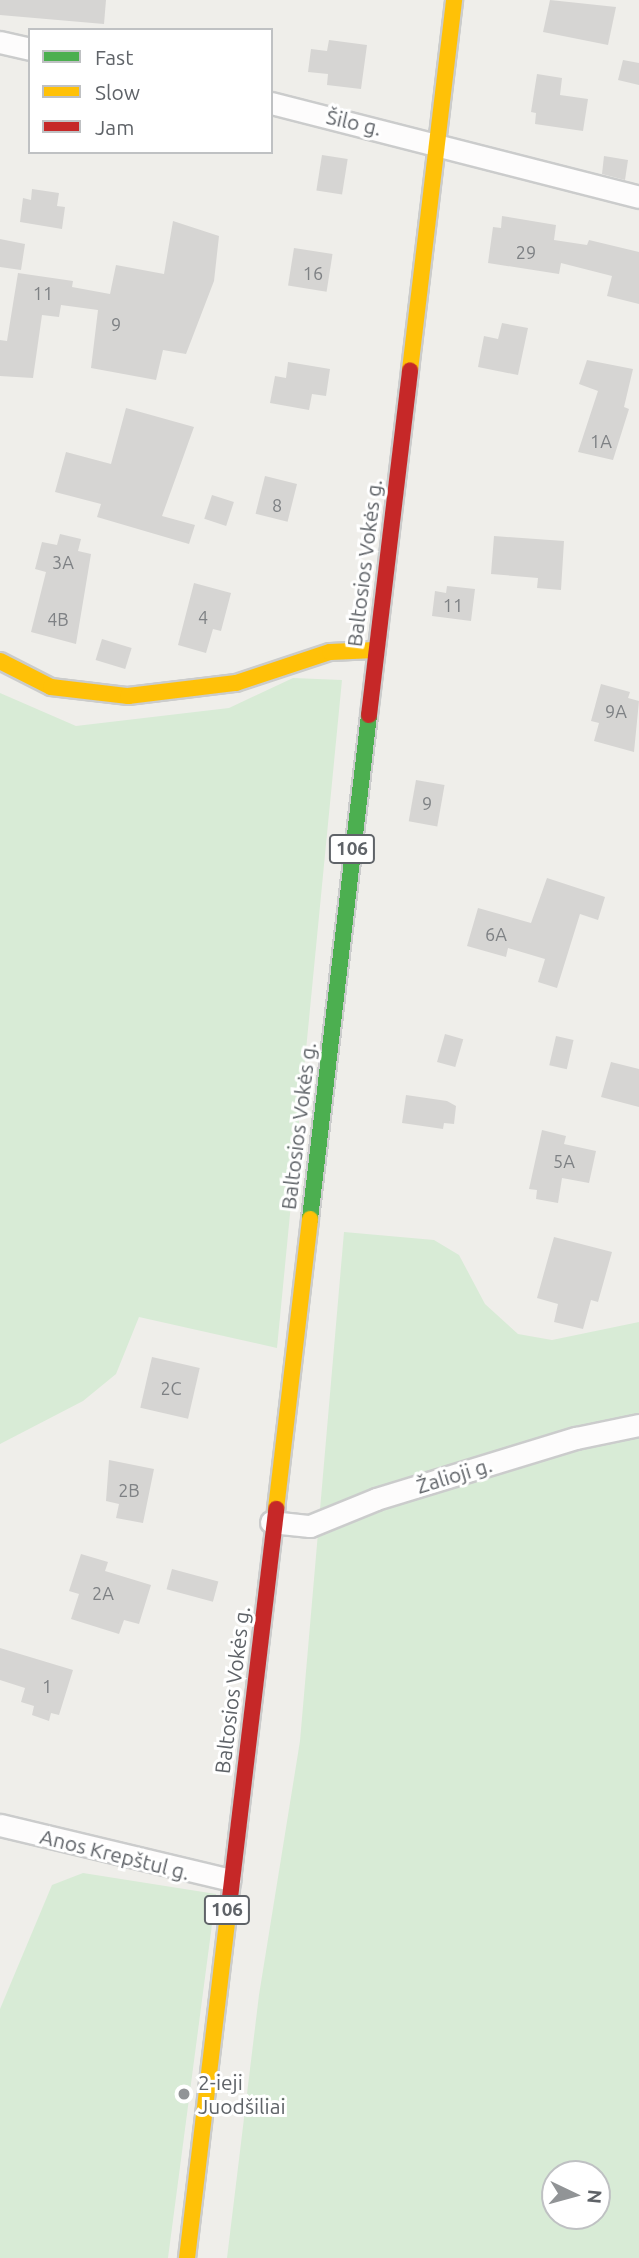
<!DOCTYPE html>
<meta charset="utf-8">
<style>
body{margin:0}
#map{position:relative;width:639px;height:2258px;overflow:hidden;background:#efeeea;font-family:Ubuntu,sans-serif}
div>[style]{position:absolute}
.green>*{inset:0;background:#d8ebd6}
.building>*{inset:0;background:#d6d5d3;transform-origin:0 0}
.roads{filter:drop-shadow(2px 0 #cbcccc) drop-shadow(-2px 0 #cbcccc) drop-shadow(0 2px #cbcccc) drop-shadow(0 -2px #cbcccc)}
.street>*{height:21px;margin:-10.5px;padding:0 10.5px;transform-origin:10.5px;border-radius:10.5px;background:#fdfcfc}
.fast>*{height:16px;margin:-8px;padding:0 8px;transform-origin:8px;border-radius:8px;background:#4caf50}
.slow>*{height:16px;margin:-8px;padding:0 8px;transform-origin:8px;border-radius:8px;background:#ffc107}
.jam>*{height:16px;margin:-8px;padding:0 8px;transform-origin:8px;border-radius:8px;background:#c62828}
.dots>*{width:19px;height:19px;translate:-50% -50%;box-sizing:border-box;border:4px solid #fff;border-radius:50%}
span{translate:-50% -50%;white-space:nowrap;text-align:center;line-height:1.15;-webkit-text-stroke:6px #fff;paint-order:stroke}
.number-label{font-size:18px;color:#7e8184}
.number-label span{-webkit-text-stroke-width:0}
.shield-label span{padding:2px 5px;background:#fff;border:2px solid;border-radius:5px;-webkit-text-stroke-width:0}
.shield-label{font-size:19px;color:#5f6368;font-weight:700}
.street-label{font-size:21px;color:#5f6368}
.poi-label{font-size:21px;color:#5f6368}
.left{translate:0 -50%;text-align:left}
.legend{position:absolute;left:28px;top:28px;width:245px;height:126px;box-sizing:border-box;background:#fff;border:2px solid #bfc1c3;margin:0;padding:9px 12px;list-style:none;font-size:21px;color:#5f6368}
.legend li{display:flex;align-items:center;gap:14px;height:35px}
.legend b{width:35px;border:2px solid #bfc1c3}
.north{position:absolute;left:541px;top:2160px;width:70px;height:70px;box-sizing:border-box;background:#fff;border:2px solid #bfc1c3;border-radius:50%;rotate:95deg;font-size:19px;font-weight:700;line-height:28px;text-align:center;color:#5f6368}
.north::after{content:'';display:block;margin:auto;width:24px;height:32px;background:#919496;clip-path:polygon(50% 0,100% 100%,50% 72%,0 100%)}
</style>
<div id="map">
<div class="green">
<i style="clip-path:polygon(293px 678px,342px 680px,277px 1348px,139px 1317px,116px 1374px,83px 1401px,0 1444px,0 693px,76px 726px,229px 708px)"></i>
<i style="clip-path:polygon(evenodd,344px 1232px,434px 1240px,459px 1255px,485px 1304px,518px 1334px,552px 1340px,639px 1322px,639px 2258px,227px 2258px,259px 1995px,300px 1741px,344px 1232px,555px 2174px,597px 2174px,597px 2216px,555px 2216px,555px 2174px)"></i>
<i style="clip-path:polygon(83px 1873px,216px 1894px,168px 2258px,0 2258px,0 2009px,52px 1885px)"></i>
</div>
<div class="building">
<i style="clip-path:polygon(0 0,106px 0,104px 24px,0 15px)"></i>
<i style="clip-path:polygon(550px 0,616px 7px,608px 45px,543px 32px)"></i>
<i style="clip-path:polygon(329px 40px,367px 45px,361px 89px,327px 85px,328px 74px,308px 72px,311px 49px,327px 51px)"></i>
<i style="clip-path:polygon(623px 60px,639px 63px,639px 85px,618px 80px)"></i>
<i style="clip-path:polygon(537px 74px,562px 78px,560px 95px,588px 99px,583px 131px,535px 124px,536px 113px,531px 112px)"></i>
<i style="left:322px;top:155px;width:26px;height:36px;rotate:9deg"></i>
<i style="clip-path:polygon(604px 156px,628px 160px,625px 180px,602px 174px)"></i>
<i style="clip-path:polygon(32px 189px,59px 193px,57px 206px,65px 207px,62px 229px,20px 222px,23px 198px,31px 200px)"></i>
<i style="clip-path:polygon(502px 216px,556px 225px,554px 240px,587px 245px,589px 240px,639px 252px,639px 304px,607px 296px,612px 276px,561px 263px,559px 274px,488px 263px,493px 227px,501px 228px)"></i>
<i style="clip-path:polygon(173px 221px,219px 236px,214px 281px,186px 354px,163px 350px,156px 380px,91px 368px,98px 310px,61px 305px,59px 317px,42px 315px,33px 378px,0 376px,0 340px,7px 341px,18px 273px,73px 281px,72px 287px,110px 294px,116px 265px,164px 274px)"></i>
<i style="clip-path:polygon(0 239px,25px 244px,21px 270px,0 267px)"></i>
<i style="left:294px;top:248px;width:39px;height:38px;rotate:9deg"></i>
<i style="clip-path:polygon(502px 323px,528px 328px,518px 375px,478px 367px,484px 336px,498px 339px)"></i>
<i style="clip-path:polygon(587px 360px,633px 369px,624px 407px,629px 409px,613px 460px,578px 452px,598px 391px,579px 384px)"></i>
<i style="clip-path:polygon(288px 362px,330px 369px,326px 396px,312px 394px,309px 410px,270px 403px,275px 376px,286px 378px)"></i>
<i style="clip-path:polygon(126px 408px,194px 427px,162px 516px,195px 525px,189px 544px,97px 517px,101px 504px,55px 492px,66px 452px,111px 464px)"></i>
<i style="left:265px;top:476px;width:33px;height:39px;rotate:14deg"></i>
<i style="left:212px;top:495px;width:23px;height:25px;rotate:18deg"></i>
<i style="clip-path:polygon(60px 534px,81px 539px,78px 551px,91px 554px,76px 644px,31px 632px,46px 572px,35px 569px,42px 542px,57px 545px)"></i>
<i style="clip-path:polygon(494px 536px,564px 541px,561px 590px,537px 588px,538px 578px,491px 574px)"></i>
<i style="clip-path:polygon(194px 583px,231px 593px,221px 631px,213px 629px,206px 653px,178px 645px)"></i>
<i style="clip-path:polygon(447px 586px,475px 589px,471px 621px,432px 616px,435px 591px,446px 593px)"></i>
<i style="left:102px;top:639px;width:31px;height:22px;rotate:17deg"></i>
<i style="clip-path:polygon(601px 684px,630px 692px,628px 698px,639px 701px,634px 752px,594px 741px,599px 723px,591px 721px)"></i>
<i style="left:416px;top:780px;width:29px;height:42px;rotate:10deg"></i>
<i style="clip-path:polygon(547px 878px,605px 897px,598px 920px,580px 914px,557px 988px,538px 982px,545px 959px,508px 948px,506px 957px,467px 946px,478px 908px,531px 923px)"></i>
<i style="left:445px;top:1034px;width:19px;height:29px;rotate:16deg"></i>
<i style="left:556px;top:1036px;width:18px;height:30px;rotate:13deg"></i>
<i style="clip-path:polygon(611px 1062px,639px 1069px,639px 1107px,601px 1097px)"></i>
<i style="clip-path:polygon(406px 1095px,447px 1101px,456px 1106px,454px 1124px,444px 1123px,443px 1129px,402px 1123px)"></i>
<i style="clip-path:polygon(542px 1130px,566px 1136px,564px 1144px,596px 1151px,589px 1183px,562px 1178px,558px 1203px,536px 1199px,537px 1190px,529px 1189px)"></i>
<i style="clip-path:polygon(554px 1237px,612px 1252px,598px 1302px,591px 1300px,583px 1329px,554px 1322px,558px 1304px,537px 1298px)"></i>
<i style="left:152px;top:1357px;width:49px;height:52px;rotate:13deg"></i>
<i style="clip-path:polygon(109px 1460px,154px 1469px,143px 1523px,116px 1518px,119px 1504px,106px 1501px)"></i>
<i style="clip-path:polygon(81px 1554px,108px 1562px,105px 1571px,151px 1585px,139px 1624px,124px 1620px,119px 1634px,71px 1619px,79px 1594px,69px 1591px)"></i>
<i style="left:172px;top:1569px;width:48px;height:21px;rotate:15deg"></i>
<i style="clip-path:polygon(0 1648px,73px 1670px,59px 1715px,51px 1713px,49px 1721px,32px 1715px,34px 1706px,21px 1702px,25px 1688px,0 1680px)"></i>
</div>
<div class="roads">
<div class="street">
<i style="left:0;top:42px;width:31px;rotate:13deg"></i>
<i style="left:271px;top:103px;width:380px;rotate:14.3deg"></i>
<i style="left:271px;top:1522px;width:39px;rotate:6deg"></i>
<i style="left:310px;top:1526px;width:71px;rotate:-22.2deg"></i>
<i style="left:376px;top:1499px;width:209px;rotate:-17deg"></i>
<i style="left:576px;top:1438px;width:64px;rotate:-11.7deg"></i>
<i style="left:0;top:1825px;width:236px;rotate:13.4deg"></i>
</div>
<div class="fast">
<i style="left:310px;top:1219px;width:507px;rotate:-83.32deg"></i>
</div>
<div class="slow">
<i style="left:410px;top:370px;width:373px;rotate:-83.2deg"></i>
<i style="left:0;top:661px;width:57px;rotate:27deg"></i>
<i style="left:51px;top:687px;width:78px;rotate:6.7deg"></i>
<i style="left:128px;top:696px;width:109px;rotate:-6.9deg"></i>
<i style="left:236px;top:683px;width:99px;rotate:-18.3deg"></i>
<i style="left:330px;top:652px;width:45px;rotate:-2.5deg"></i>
<i style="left:276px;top:1509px;width:292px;rotate:-83.3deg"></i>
<i style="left:187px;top:2258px;width:354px;rotate:-83.2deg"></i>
</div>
<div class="jam">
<i style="left:369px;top:715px;width:347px;rotate:-83.2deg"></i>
<i style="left:229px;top:1906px;width:400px;rotate:-83.2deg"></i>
</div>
</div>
<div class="dots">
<i style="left:184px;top:2094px;background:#919496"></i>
</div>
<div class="number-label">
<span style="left:526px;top:252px">29</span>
<span style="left:313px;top:273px">16</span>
<span style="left:43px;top:293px">11</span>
<span style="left:116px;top:324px">9</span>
<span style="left:601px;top:441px">1A</span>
<span style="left:277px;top:505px">8</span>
<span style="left:63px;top:562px">3A</span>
<span style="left:453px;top:605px">11</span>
<span style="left:203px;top:617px">4</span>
<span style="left:58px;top:619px">4B</span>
<span style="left:616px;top:711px">9A</span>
<span style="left:427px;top:803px">9</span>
<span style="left:496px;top:934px">6A</span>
<span style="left:564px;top:1161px">5A</span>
<span style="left:171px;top:1388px">2C</span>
<span style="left:129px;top:1490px">2B</span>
<span style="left:103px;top:1593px">2A</span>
<span style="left:47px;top:1686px">1</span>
</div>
<div class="shield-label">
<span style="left:352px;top:849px">106</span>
<span style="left:227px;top:1910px">106</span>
</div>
<div class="street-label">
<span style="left:354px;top:122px;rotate:13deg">Šilo g.</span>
<span style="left:364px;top:563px;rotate:-83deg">Baltosios Vokės g.</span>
<span style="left:298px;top:1126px;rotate:-83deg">Baltosios Vokės g.</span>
<span style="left:454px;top:1475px;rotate:-17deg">Žalioji g.</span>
<span style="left:232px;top:1690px;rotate:-83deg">Baltosios Vokės g.</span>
<span style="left:115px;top:1854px;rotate:14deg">Anos Krepštul g.</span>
</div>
<div class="poi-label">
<span class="left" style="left:198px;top:2094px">2-ieji<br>Juodšiliai</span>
</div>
<ul class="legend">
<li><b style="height:9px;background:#4caf50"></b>Fast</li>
<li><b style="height:9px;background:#ffc107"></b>Slow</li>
<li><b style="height:9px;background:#c62828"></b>Jam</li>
</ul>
<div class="north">N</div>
</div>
